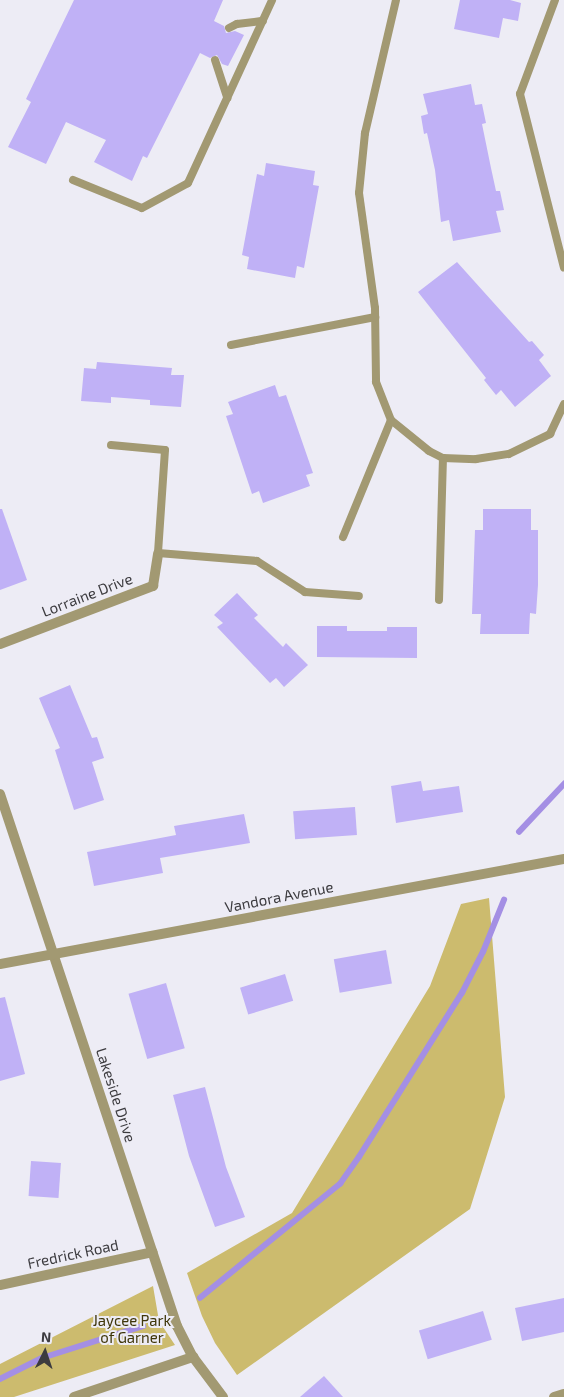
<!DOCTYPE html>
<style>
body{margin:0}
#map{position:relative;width:564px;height:1397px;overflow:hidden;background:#edecf5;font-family:"Exo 2",sans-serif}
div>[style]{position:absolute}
.green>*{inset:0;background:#ccbb6e}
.stream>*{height:5.5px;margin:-2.75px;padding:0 2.75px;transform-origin:2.75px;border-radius:2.75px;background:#a48fe4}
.building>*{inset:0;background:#c0b1f6;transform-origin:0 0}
.service>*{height:8px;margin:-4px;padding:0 4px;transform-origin:4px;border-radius:4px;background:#a29972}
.minor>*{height:10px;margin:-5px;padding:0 5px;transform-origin:5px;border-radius:5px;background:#a29972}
span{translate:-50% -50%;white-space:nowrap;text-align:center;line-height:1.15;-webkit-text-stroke:4px #edecf5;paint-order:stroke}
.street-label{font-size:15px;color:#3c3b3f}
.park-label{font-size:15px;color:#3f360a}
.north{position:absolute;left:20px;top:1327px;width:50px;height:50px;-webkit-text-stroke:4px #edecf5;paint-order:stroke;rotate:4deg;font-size:14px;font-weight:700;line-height:20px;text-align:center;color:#3c3b3f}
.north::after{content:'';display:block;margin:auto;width:18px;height:22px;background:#3c3b3f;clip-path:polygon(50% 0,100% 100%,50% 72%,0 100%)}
</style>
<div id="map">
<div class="green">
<i style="clip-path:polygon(489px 898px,505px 1097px,470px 1209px,237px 1375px,215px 1343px,202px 1316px,187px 1273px,292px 1213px,430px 986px,461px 904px)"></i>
<i style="clip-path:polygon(153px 1286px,159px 1321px,175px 1345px,14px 1397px,0 1397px,0 1364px)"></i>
</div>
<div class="stream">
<i style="left:519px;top:832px;width:66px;rotate:-46.8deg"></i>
<i style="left:200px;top:1298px;width:181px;rotate:-39.2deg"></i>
<i style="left:340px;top:1184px;width:33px;rotate:-55deg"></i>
<i style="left:359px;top:1157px;width:194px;rotate:-57.9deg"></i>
<i style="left:462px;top:993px;width:46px;rotate:-62.9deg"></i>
<i style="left:483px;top:952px;width:56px;rotate:-68deg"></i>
<i style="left:0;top:1379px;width:47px;rotate:-26.6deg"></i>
<i style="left:42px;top:1358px;width:106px;rotate:-17.6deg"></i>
</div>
<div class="building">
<i style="clip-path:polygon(74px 0,223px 0,214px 21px,224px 26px,226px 33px,235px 31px,244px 35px,228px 66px,222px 64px,217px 55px,210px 58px,200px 53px,147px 158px,143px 156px,132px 181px,94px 162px,106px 140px,66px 122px,46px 164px,8px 147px,31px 102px,26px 99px)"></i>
<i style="clip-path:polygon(460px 0,510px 0,521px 3px,518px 21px,503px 18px,499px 38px,454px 29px)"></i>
<i style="clip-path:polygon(471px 84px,475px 105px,482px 104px,486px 123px,482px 124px,491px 168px,496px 191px,500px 191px,504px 210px,496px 211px,501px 232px,453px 241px,449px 220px,441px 222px,435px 170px,427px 133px,424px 134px,421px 116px,428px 114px,423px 94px)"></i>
<i style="clip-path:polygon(266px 163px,315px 171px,313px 185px,319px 186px,304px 268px,297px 266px,295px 278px,247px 269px,249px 257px,242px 255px,257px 174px,264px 176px)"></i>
<i style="clip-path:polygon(457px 262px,529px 342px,532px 341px,544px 355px,539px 360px,551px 376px,515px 407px,501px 390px,496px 395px,484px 380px,486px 378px,418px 292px)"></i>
<i style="clip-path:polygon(97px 362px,172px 368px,171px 375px,184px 375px,181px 407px,150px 405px,150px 400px,111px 397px,111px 403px,81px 401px,84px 368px,96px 369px)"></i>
<i style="clip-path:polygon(275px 385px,279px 397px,286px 395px,313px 473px,306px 475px,310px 486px,263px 503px,259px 491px,252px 494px,226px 416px,233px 414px,228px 402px)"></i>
<i style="clip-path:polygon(0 509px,2px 509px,27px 580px,0 590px)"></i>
<i style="clip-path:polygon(483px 509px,531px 509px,531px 530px,538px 530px,538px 585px,536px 614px,530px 613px,529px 634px,480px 634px,481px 614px,472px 614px,475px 530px,483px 530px)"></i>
<i style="clip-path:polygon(237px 593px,258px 615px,254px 618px,283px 647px,286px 643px,308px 665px,284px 687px,276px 678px,270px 683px,217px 627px,223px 623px,214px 615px)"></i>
<i style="clip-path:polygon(317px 626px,347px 626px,347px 631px,387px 631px,387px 627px,417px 627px,417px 658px,317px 657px)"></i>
<i style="clip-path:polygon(70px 685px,92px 738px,97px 737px,104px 758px,92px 762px,104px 800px,74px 810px,55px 750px,60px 748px,39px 698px)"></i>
<i style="clip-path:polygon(421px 781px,423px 791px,459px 786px,463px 812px,396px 823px,391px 786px)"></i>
<i style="left:355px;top:807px;width:28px;height:62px;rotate:86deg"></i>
<i style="clip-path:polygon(244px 814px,250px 843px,160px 858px,163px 873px,94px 886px,87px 852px,176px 835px,174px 826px)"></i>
<i style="left:386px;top:950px;width:34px;height:53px;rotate:80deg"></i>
<i style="left:285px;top:974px;width:28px;height:47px;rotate:73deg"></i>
<i style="left:166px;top:983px;width:68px;height:39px;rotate:74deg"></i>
<i style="clip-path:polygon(5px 997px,25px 1074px,0 1081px,0 998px)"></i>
<i style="clip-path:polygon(205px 1087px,226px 1167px,245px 1217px,215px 1227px,189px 1156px,173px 1095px)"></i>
<i style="left:31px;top:1161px;width:30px;height:35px;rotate:4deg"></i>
<i style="clip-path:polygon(564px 1298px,564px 1332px,522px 1341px,515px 1308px)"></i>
<i style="left:483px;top:1311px;width:30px;height:67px;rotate:73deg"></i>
<i style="clip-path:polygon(324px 1376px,343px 1397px,300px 1397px)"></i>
</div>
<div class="service">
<i style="left:396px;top:0;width:137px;rotate:103.1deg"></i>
<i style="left:365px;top:133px;width:60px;rotate:95.7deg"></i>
<i style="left:359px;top:193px;width:116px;rotate:82.1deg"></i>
<i style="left:375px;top:308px;width:74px;rotate:89.2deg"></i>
<i style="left:376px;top:382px;width:41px;rotate:68.5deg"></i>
<i style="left:391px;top:420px;width:49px;rotate:39.2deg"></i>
<i style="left:429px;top:451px;width:16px;rotate:27deg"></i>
<i style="left:443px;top:458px;width:33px;rotate:2deg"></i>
<i style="left:476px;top:459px;width:33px;rotate:-9deg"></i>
<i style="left:509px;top:454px;width:46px;rotate:-26deg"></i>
<i style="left:550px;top:434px;width:33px;rotate:-65deg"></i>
<i style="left:555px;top:0;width:100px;rotate:110.4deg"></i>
<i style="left:520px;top:94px;width:179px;rotate:75.8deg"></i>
<i style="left:229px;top:28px;width:9px;rotate:-27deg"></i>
<i style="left:237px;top:24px;width:26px;rotate:-7deg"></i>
<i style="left:215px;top:60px;width:40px;rotate:72deg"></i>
<i style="left:73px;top:180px;width:74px;rotate:22.1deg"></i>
<i style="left:142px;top:208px;width:52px;rotate:-28.5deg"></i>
<i style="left:188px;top:183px;width:201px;rotate:-65.3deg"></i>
<i style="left:231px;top:345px;width:147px;rotate:-11deg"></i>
<i style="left:111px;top:445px;width:54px;rotate:5.3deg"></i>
<i style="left:165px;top:450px;width:103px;rotate:93.9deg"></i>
<i style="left:158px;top:553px;width:99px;rotate:4.6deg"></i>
<i style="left:257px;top:561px;width:57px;rotate:32.9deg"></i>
<i style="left:305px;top:592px;width:54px;rotate:4.2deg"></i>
<i style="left:343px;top:537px;width:126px;rotate:-67.7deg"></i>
<i style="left:439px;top:600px;width:142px;rotate:-88.4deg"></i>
</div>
<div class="minor">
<i style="left:0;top:644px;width:164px;rotate:-20.8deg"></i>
<i style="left:153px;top:586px;width:33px;rotate:-81deg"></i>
<i style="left:0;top:794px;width:561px;rotate:71.6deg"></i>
<i style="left:177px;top:1326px;width:35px;rotate:63deg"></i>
<i style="left:193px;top:1357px;width:50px;rotate:53.1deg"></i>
<i style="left:0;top:964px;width:574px;rotate:-10.55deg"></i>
<i style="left:0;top:1285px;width:156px;rotate:-12.2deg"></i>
<i style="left:74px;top:1397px;width:126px;rotate:-18.6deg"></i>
<i style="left:554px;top:1397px;width:10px;rotate:-17deg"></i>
</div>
<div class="street-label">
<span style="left:87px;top:595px;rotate:-21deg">Lorraine Drive</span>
<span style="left:279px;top:897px;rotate:-11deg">Vandora Avenue</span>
<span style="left:116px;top:1095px;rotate:72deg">Lakeside Drive</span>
<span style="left:73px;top:1254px;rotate:-12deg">Fredrick Road</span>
</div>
<div class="park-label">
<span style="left:132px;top:1329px">Jaycee Park<br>of Garner</span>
</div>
<div class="north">N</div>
</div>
